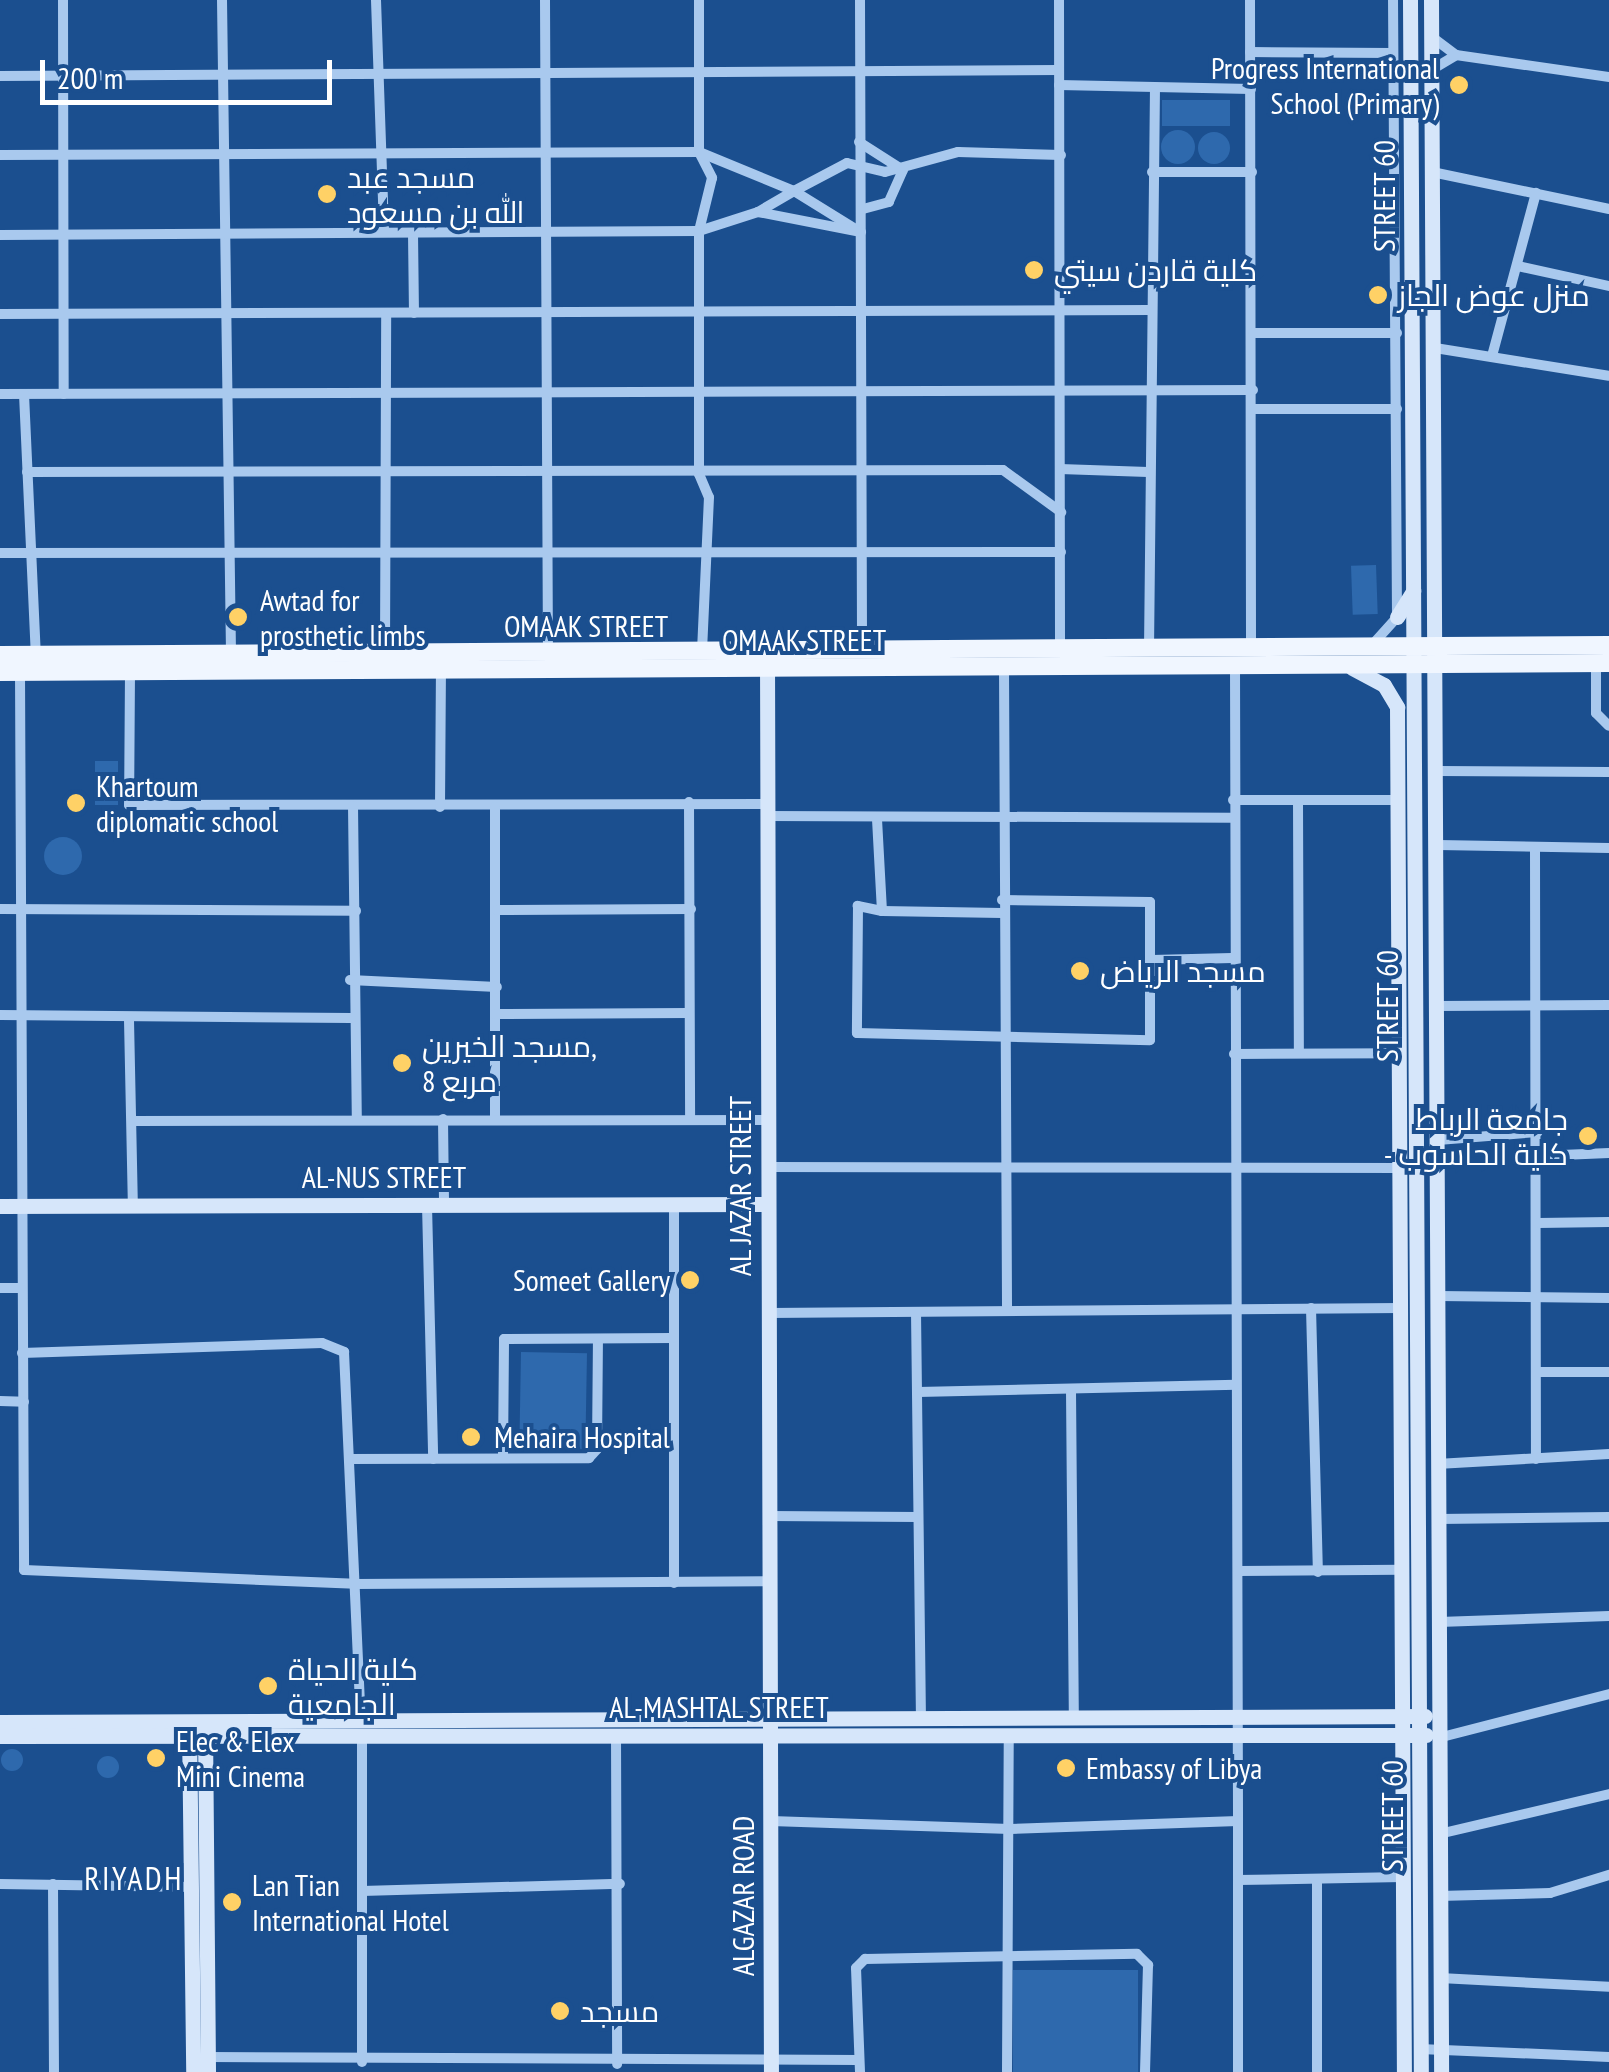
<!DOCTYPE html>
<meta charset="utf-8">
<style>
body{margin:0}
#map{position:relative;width:1609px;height:2072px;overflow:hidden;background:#1b4f8f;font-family:"PT Sans Narrow",Cairo,sans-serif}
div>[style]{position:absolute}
.green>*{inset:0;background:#2e69ad;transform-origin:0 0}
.round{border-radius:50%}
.street>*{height:10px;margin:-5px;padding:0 5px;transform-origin:5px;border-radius:5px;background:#a9c9ee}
.secondary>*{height:15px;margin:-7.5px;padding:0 7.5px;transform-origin:7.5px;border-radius:7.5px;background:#d6e6fa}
.primary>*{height:18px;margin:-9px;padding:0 9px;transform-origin:9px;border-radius:9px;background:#f0f6ff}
.dots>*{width:28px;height:28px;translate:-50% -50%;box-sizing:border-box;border:5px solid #1b4f8f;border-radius:50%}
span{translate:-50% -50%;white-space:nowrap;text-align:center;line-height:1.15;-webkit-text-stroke:8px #1b4f8f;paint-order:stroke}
.poi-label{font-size:30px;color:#fff}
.right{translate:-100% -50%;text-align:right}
.left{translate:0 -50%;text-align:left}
.street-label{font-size:30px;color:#fff}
.neighbourhood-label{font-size:32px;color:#fff;letter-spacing:2.5px}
.scale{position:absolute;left:40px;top:60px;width:292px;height:45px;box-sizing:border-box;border:5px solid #fff;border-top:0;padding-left:12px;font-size:30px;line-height:35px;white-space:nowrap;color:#fff;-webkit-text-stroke:8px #1b4f8f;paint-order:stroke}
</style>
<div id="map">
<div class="green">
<i style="left:1230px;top:100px;width:26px;height:68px;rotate:90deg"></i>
<i class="round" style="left:1161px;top:130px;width:34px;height:34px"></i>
<i class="round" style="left:1198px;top:132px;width:32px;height:32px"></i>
<i style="left:1376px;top:565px;width:49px;height:25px;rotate:88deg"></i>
<i style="left:95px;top:761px;width:23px;height:44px"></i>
<i class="round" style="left:44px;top:837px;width:38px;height:38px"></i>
<i style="left:521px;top:1352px;width:66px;height:96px;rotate:1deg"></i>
<i class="round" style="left:1px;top:1749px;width:22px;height:22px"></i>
<i class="round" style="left:97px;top:1756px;width:22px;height:22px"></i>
<i style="left:1013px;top:1970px;width:125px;height:102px"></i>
</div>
<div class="street">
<i style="left:63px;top:0;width:394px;rotate:89.9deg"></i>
<i style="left:222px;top:0;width:654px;rotate:89.21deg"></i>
<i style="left:376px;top:0;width:232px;rotate:88deg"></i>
<i style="left:545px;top:0;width:654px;rotate:89.74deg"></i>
<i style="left:699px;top:0;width:152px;rotate:90deg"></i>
<i style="left:699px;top:152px;width:29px;rotate:63deg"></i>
<i style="left:712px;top:178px;width:55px;rotate:103.8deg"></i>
<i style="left:699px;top:231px;width:243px;rotate:90deg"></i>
<i style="left:699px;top:474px;width:25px;rotate:67deg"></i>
<i style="left:709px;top:497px;width:156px;rotate:92.6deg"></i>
<i style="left:860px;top:0;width:652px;rotate:89.82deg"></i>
<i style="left:1059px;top:0;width:649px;rotate:89.91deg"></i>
<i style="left:1250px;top:0;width:649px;rotate:89.91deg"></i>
<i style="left:1432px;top:37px;width:30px;rotate:37deg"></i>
<i style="left:1456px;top:55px;width:155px;rotate:8.2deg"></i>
<i style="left:1250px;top:52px;width:142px;rotate:0.4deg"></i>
<i style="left:1433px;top:69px;width:27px;rotate:-31deg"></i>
<i style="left:0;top:76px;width:1059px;rotate:-0.32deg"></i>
<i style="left:1059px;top:85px;width:192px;rotate:1.2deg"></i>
<i style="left:859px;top:142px;width:52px;rotate:32.5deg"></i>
<i style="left:903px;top:170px;width:35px;rotate:114deg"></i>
<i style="left:889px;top:202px;width:27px;rotate:165deg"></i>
<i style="left:0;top:155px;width:699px;rotate:-0.25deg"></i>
<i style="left:699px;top:152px;width:103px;rotate:22.3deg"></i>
<i style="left:794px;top:191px;width:60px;rotate:-27.8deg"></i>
<i style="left:847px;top:163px;width:39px;rotate:13deg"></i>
<i style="left:885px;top:172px;width:76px;rotate:-15.3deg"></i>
<i style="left:958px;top:152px;width:103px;rotate:1.7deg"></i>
<i style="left:1152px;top:172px;width:100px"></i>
<i style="left:1432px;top:172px;width:181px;rotate:11.8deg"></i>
<i style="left:758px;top:212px;width:42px;rotate:-30.3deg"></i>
<i style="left:794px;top:191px;width:78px;rotate:31.8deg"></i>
<i style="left:413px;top:233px;width:80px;rotate:89.3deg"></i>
<i style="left:0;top:235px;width:699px;rotate:-0.33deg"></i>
<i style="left:699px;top:231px;width:62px;rotate:-17.9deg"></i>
<i style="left:758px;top:212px;width:105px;rotate:11deg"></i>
<i style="left:1518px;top:266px;width:93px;rotate:12.4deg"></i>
<i style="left:0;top:314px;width:1151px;rotate:-0.2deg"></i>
<i style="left:1253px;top:333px;width:144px"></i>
<i style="left:1435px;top:348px;width:176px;rotate:9.1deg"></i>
<i style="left:1492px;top:356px;width:169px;rotate:-74.9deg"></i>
<i style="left:0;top:394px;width:1253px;rotate:-0.18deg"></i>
<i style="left:24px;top:394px;width:261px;rotate:87.4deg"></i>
<i style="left:1254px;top:409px;width:143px"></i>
<i style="left:1060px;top:469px;width:88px;rotate:2deg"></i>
<i style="left:27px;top:472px;width:976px;rotate:-0.12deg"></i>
<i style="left:1003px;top:470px;width:72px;rotate:35.9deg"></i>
<i style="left:0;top:553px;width:1061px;rotate:-0.05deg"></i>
<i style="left:1373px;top:644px;width:36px;rotate:-48deg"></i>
<i style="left:1397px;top:617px;width:617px;rotate:-90.37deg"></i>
<i style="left:1149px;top:650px;width:561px;rotate:-89.39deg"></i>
<i style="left:385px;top:654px;width:341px;rotate:-89.8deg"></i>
<i style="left:1596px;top:664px;width:49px;rotate:90deg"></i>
<i style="left:1596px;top:713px;width:18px;rotate:45deg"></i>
<i style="left:1235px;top:666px;width:1155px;rotate:89.85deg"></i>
<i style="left:1004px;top:667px;width:643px;rotate:89.73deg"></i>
<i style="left:20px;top:672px;width:898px;rotate:89.74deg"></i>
<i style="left:24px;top:1570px;width:331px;rotate:2.4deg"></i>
<i style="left:355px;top:1584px;width:412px;rotate:-0.4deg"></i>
<i style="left:130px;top:672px;width:133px;rotate:90.4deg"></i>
<i style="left:129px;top:805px;width:636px;rotate:-0.09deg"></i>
<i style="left:1438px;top:771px;width:171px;rotate:0.3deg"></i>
<i style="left:1233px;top:800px;width:167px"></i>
<i style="left:1298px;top:801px;width:252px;rotate:89.8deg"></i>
<i style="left:689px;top:802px;width:318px;rotate:89.8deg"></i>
<i style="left:353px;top:806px;width:311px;rotate:89.3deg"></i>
<i style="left:440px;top:807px;width:135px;rotate:-89.6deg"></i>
<i style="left:495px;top:807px;width:313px;rotate:90deg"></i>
<i style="left:766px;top:816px;width:466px;rotate:0.2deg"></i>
<i style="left:877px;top:819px;width:92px;rotate:86.9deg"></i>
<i style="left:882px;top:911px;width:25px;rotate:-168deg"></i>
<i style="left:858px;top:906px;width:127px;rotate:90.5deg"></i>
<i style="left:857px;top:1033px;width:293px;rotate:1.4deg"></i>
<i style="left:1150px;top:1040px;width:138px;rotate:-90deg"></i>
<i style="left:1150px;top:902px;width:148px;rotate:-179.2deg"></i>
<i style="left:1438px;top:845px;width:171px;rotate:1deg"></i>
<i style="left:1535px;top:850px;width:609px;rotate:89.91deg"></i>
<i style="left:0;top:909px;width:356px;rotate:0.3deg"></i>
<i style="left:497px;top:910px;width:194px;rotate:-0.3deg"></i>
<i style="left:882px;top:911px;width:120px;rotate:1deg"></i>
<i style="left:1152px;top:960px;width:80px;rotate:-1.4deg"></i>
<i style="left:350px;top:980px;width:147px;rotate:2.7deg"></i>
<i style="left:1438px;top:1006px;width:171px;rotate:-0.3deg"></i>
<i style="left:495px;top:1014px;width:194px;rotate:-0.3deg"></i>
<i style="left:0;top:1015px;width:351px;rotate:0.5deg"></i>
<i style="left:129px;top:1020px;width:186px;rotate:88.8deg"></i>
<i style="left:1234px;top:1054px;width:164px;rotate:-0.3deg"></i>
<i style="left:443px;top:1119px;width:86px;rotate:89.3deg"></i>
<i style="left:133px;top:1121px;width:634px;rotate:-0.09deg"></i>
<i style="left:1438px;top:1140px;width:100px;rotate:-4.6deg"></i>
<i style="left:1538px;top:1156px;width:71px;rotate:-2.4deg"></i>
<i style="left:767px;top:1167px;width:633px;rotate:0.09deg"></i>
<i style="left:674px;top:1204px;width:379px;rotate:90deg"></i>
<i style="left:427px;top:1205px;width:254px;rotate:88.6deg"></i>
<i style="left:1538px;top:1223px;width:71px;rotate:-0.8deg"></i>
<i style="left:0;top:1288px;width:21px"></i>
<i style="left:1439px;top:1296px;width:170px;rotate:0.7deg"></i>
<i style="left:1311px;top:1308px;width:264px;rotate:88.5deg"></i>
<i style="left:916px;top:1312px;width:406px;rotate:89.3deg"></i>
<i style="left:768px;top:1313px;width:633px;rotate:-0.45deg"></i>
<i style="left:22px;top:1353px;width:300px;rotate:-1.9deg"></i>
<i style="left:322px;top:1343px;width:24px;rotate:22deg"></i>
<i style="left:344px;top:1352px;width:368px;rotate:87.4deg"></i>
<i style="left:1536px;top:1372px;width:73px"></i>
<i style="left:1071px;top:1391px;width:327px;rotate:89.5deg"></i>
<i style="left:918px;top:1392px;width:318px;rotate:-1.3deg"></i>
<i style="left:0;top:1401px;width:24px;rotate:2deg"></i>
<i style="left:503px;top:1457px;width:118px;rotate:-89.5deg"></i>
<i style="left:504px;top:1339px;width:169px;rotate:-0.3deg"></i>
<i style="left:349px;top:1459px;width:240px;rotate:-0.2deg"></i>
<i style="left:589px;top:1458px;width:12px;rotate:-48deg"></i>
<i style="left:597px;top:1449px;width:110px;rotate:-89.5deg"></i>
<i style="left:1437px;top:1464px;width:172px;rotate:-3.3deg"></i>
<i style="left:768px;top:1516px;width:150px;rotate:0.4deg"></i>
<i style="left:1438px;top:1519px;width:171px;rotate:-0.7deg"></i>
<i style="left:1238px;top:1571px;width:162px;rotate:-0.4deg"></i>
<i style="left:1439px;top:1622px;width:170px;rotate:-2deg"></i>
<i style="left:616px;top:1735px;width:329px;rotate:89.8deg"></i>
<i style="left:1438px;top:1738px;width:177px;rotate:-14.4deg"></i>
<i style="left:771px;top:1821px;width:239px;rotate:1.9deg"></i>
<i style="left:1010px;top:1829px;width:228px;rotate:-2deg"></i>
<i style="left:1238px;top:1821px;width:251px;rotate:90deg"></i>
<i style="left:1439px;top:1834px;width:175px;rotate:-13.2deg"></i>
<i style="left:1317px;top:1879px;width:193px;rotate:90deg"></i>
<i style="left:1238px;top:1880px;width:165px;rotate:-1deg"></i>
<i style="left:0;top:1884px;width:192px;rotate:0.9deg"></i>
<i style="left:53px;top:1884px;width:188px;rotate:89.7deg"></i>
<i style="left:362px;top:1891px;width:258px;rotate:-1.6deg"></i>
<i style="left:1439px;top:1896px;width:111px;rotate:-1.5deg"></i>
<i style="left:1550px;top:1893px;width:62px;rotate:-17deg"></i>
<i style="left:1440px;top:1978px;width:169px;rotate:3deg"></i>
<i style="left:1420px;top:2049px;width:189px;rotate:2.4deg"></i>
<i style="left:207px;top:2057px;width:652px;rotate:0.26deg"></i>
<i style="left:362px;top:2062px;width:327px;rotate:-90deg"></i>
<i style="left:860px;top:2072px;width:104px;rotate:-92.2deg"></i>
<i style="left:856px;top:1968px;width:13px;rotate:-45deg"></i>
<i style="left:865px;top:1959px;width:272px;rotate:-1.1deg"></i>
<i style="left:1137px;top:1954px;width:16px;rotate:45deg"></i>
<i style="left:1148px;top:1965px;width:107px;rotate:91.6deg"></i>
<i style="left:1007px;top:2072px;width:338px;rotate:-89.7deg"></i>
</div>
<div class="secondary">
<i style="left:1410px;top:0;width:2072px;rotate:89.7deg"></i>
<i style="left:1431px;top:0;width:2072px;rotate:89.72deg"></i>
<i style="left:1397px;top:617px;width:31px;rotate:-58deg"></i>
<i style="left:767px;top:657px;width:1415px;rotate:89.84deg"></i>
<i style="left:1352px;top:668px;width:36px;rotate:28deg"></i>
<i style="left:1384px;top:685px;width:26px;rotate:59deg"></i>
<i style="left:1397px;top:707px;width:1365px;rotate:89.71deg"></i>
<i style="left:0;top:1206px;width:767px;rotate:-0.15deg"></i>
<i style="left:0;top:1722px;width:1425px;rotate:-0.24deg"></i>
<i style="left:189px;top:1726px;width:346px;rotate:89.3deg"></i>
<i style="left:205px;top:1726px;width:346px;rotate:89.5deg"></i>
<i style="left:0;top:1736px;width:1426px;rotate:-0.04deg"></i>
</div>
<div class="primary">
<i style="left:0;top:655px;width:1609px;rotate:-0.36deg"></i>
<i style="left:0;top:672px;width:1609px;rotate:-0.32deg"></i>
</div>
<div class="dots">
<i style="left:1459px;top:85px;background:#ffd166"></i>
<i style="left:327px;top:194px;background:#ffd166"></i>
<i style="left:1034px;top:270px;background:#ffd166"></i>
<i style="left:1378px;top:295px;background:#ffd166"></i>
<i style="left:238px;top:617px;background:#ffd166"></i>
<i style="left:76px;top:803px;background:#ffd166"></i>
<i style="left:1080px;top:971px;background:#ffd166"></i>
<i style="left:402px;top:1063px;background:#ffd166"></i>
<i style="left:1588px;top:1136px;background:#ffd166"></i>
<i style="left:690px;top:1280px;background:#ffd166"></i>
<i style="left:471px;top:1437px;background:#ffd166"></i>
<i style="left:268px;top:1686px;background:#ffd166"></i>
<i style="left:156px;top:1758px;background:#ffd166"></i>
<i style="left:1066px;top:1768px;background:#ffd166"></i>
<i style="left:232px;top:1902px;background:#ffd166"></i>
<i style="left:560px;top:2011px;background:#ffd166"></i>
</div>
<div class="poi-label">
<span class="right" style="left:1439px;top:85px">Progress International<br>School (Primary)</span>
<span class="left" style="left:347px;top:194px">مسجد عبد<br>الله بن مسعود</span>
<span class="left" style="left:1054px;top:270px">كلية قاردن سيتي</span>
<span class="left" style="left:1398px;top:295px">منزل عوض الجاز</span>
<span class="left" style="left:260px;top:617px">Awtad for<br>prosthetic limbs</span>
<span class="left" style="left:96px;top:803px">Khartoum<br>diplomatic school</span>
<span class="left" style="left:1100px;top:971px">مسجد الرياض</span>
<span class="left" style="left:422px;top:1063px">مسجد الخيرين,<br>مربع 8</span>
<span class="right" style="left:1568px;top:1136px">جامعة الرباط<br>- كلية الحاسوب</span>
<span class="right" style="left:670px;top:1280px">Someet Gallery</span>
<span class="left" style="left:494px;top:1437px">Mehaira Hospital</span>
<span class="left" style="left:288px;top:1686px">كلية الحياة<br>الجامعية</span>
<span class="left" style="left:176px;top:1758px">Elec &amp; Elex<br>Mini Cinema</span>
<span class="left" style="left:1086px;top:1768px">Embassy of Libya</span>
<span class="left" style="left:252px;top:1902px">Lan Tian<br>International Hotel</span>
<span class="left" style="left:580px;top:2011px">مسجد</span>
</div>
<div class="street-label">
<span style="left:1384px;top:196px;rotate:-90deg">STREET 60</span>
<span style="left:586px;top:626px">OMAAK STREET</span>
<span style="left:804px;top:640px">OMAAK STREET</span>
<span style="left:1387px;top:1006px;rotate:-90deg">STREET 60</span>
<span style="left:384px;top:1177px">AL-NUS STREET</span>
<span style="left:740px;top:1186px;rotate:-90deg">AL JAZAR STREET</span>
<span style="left:719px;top:1707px">AL-MASHTAL STREET</span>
<span style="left:1392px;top:1816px;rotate:-90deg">STREET 60</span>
<span style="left:743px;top:1896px;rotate:-90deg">ALGAZAR ROAD</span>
</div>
<div class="neighbourhood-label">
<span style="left:134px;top:1878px">RIYADH</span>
</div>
<div class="scale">200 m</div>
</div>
